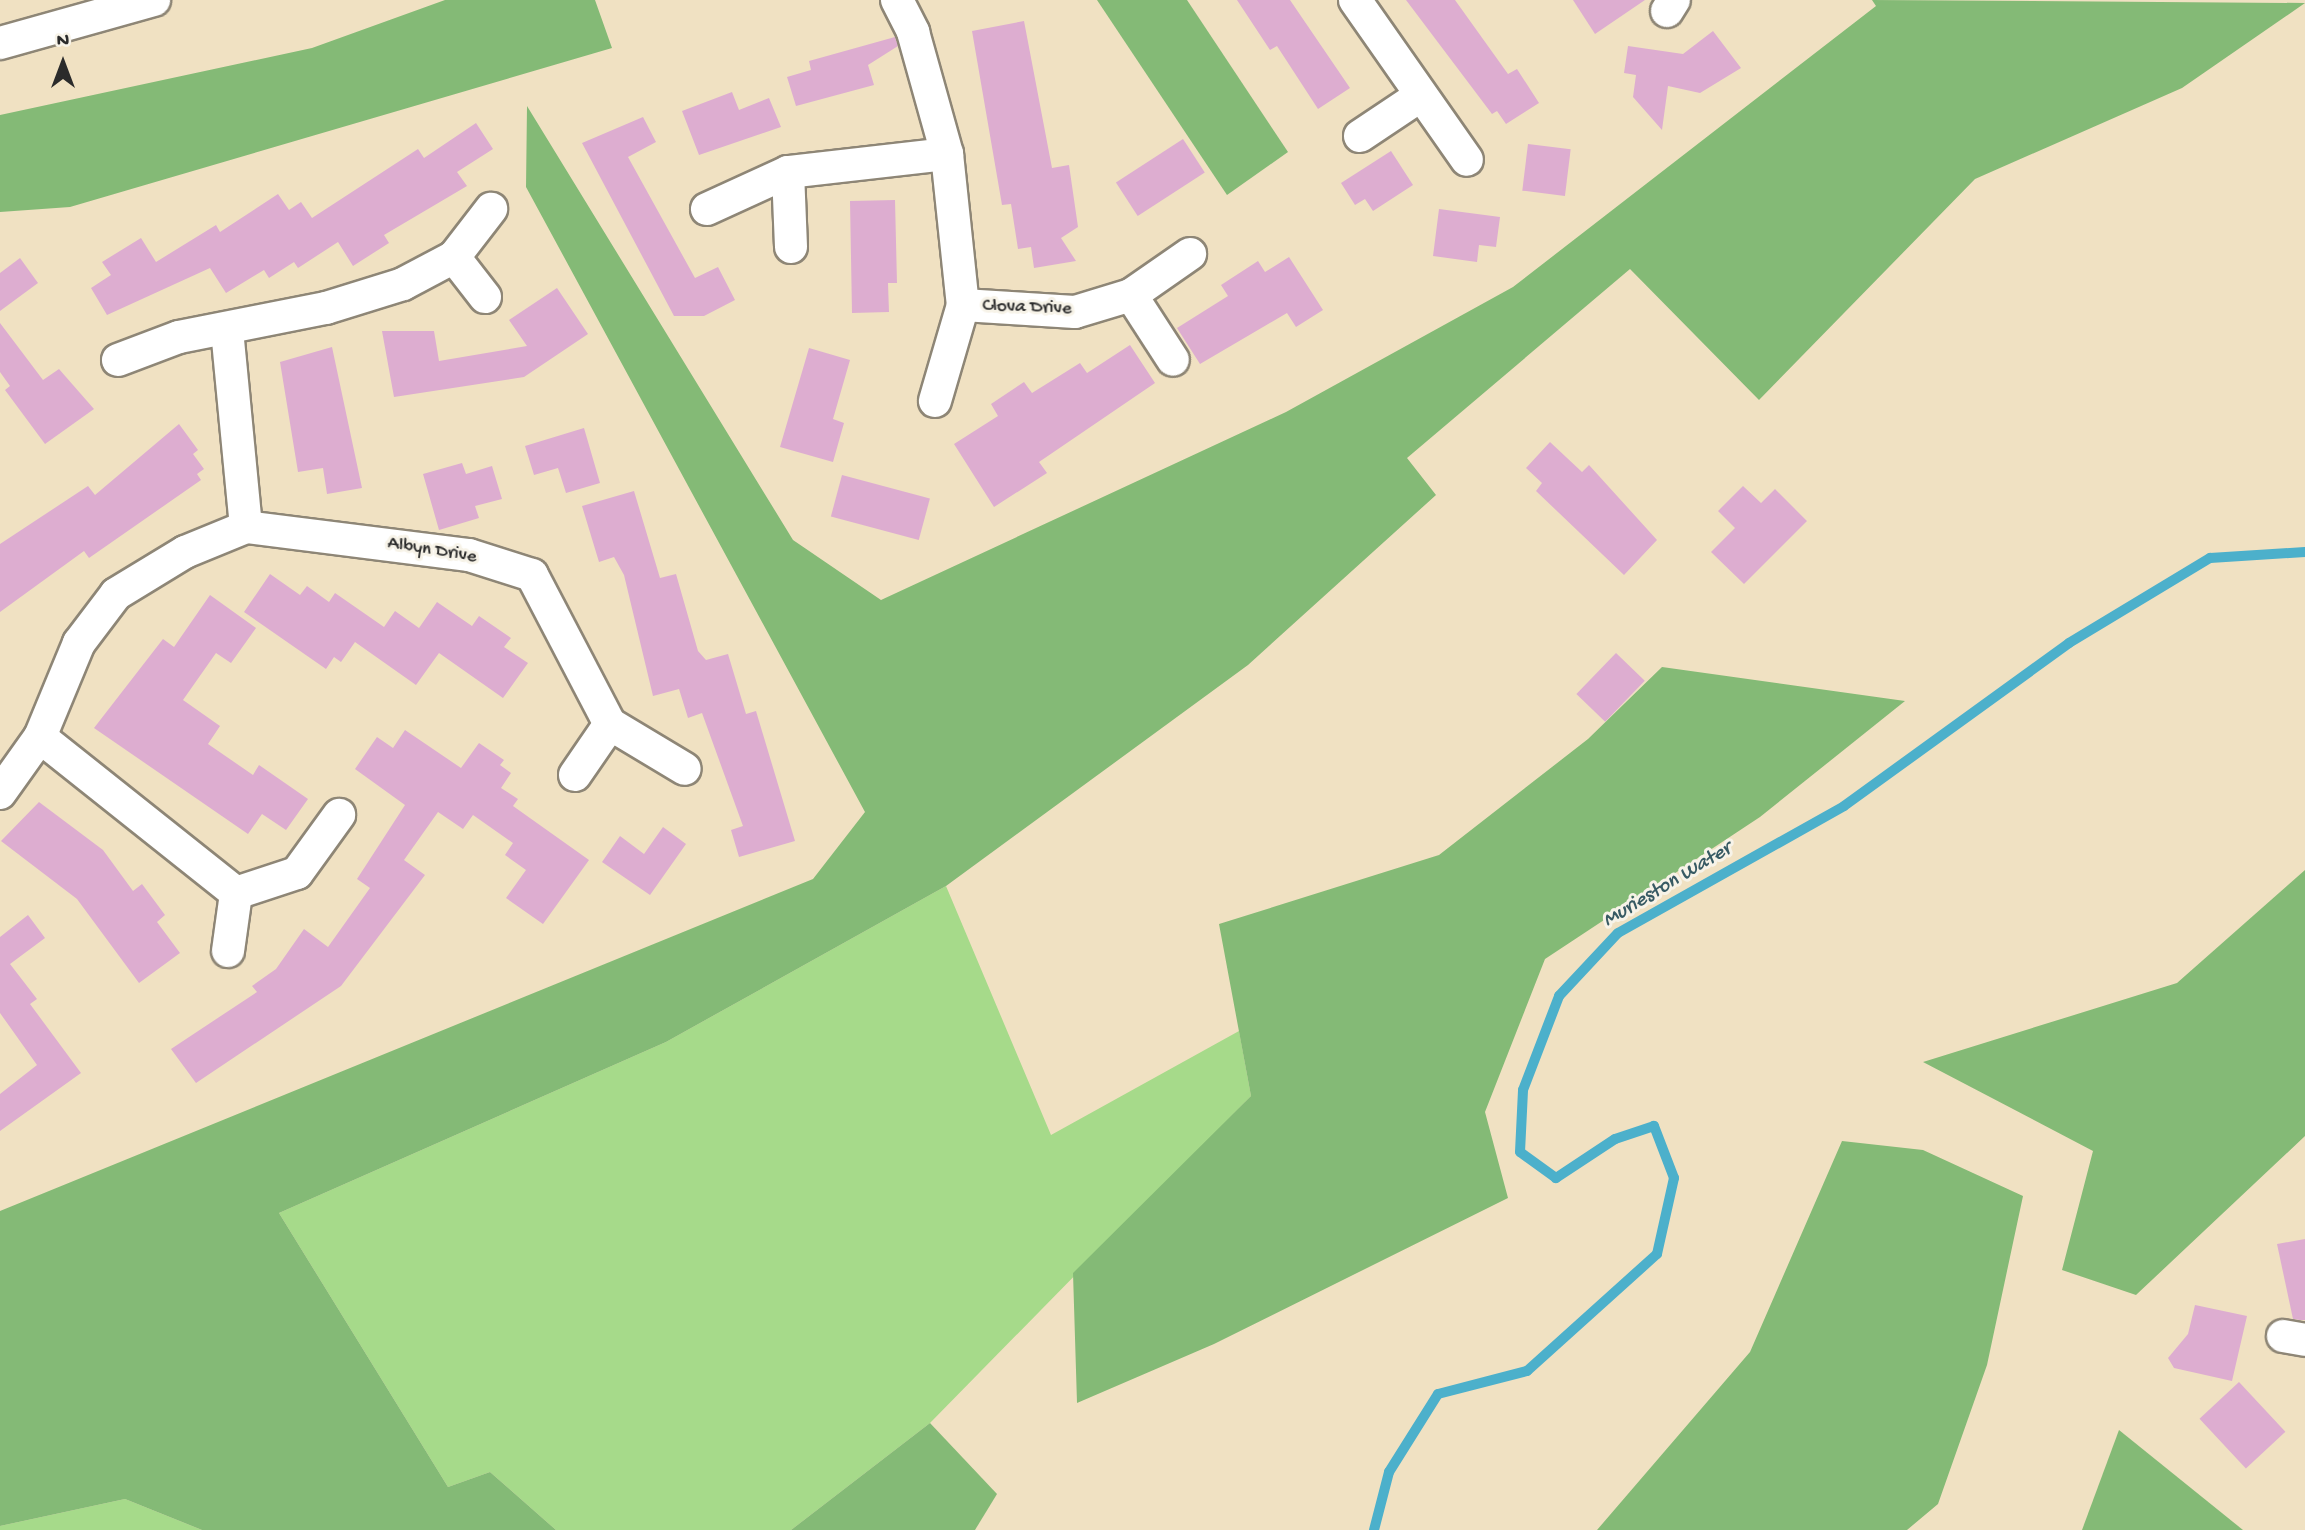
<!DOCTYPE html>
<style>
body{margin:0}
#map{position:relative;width:2305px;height:1530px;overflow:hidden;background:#f0e1c2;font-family:"Gochi Hand",sans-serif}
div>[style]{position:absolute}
.green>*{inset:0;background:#a6da8a}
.forest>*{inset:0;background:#84ba76}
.stream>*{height:10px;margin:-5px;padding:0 5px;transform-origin:5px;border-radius:5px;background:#4cb0cb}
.building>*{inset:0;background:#ddadd0;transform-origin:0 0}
.roads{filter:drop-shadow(2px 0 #8e8676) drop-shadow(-2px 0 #8e8676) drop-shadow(0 2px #8e8676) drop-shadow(0 -2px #8e8676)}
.street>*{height:32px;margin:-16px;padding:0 16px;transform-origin:16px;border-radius:16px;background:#fff}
span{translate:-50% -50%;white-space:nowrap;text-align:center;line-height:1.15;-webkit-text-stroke:6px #f7f3e8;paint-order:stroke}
.street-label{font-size:19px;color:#2b2b2b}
.water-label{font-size:21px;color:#375a63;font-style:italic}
.north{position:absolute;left:28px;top:28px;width:70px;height:70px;-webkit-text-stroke:5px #f7f3e8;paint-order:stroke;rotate:0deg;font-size:19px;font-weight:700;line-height:28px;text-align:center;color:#2b2b2b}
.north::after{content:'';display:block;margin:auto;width:24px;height:32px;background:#2b2b2b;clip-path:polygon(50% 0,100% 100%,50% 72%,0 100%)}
</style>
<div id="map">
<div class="green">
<i style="clip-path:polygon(946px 886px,1051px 1135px,1239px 1031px,1251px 1096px,930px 1423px,791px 1530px,556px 1530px,490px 1472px,448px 1487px,279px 1213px,666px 1042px)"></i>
<i style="clip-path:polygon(125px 1499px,202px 1530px,0 1530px,0 1526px)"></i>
</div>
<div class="forest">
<i style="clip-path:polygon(445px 0,595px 0,612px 48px,70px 207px,0 212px,0 115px,312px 48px)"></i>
<i style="clip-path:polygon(1097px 0,1187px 0,1288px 152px,1227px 195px)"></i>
<i style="clip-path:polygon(1872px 0,2305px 3px,2182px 88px,1975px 179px,1759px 400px,1630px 269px,1407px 458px,1436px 495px,1248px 665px,946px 886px,666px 1042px,279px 1213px,448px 1487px,490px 1472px,556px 1530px,202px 1530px,125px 1499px,0 1526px,0 1211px,813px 879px,865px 812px,526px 187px,527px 106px,793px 540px,881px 600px,1286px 412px,1513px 287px,1876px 6px)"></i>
<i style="clip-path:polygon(1662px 667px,1905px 701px,1760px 817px,1545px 959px,1485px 1112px,1508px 1198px,1214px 1344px,1077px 1403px,1073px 1273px,1251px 1096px,1219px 924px,1439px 855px,1588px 739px)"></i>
<i style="clip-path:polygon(2305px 870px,2305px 1136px,2136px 1295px,2062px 1270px,2093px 1151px,1923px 1062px,2177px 983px)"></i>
<i style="clip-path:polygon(1842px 1141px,1923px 1150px,2023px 1196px,1987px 1365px,1938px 1504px,1907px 1530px,1597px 1530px,1750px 1352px)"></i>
<i style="clip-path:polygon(930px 1423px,997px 1494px,975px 1530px,791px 1530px)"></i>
<i style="clip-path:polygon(2119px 1430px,2243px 1530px,2082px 1530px)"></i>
</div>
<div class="stream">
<i style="left:1374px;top:1530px;width:60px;rotate:-75.5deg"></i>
<i style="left:1389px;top:1472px;width:92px;rotate:-57.9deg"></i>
<i style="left:1438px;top:1394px;width:92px;rotate:-14.5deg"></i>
<i style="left:1527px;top:1371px;width:175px;rotate:-42deg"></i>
<i style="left:1657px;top:1254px;width:78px;rotate:-77.4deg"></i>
<i style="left:1674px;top:1178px;width:56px;rotate:-111deg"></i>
<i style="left:1654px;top:1126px;width:41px;rotate:161.6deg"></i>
<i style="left:1615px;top:1139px;width:71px;rotate:146.5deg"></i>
<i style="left:1556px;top:1178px;width:44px;rotate:-144.2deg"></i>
<i style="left:1520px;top:1152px;width:62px;rotate:-87.2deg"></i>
<i style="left:1523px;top:1090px;width:101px;rotate:-69deg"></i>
<i style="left:1559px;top:996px;width:86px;rotate:-46.9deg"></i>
<i style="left:1618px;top:933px;width:259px;rotate:-29.3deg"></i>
<i style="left:1844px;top:806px;width:278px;rotate:-35.9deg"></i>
<i style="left:2069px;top:643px;width:165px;rotate:-31.1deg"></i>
<i style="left:2210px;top:558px;width:95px;rotate:-3.6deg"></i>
</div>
<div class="building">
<i style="clip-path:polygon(1237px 0,1290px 0,1350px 88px,1318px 109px,1277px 46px,1270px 50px)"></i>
<i style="clip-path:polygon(1406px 0,1455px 0,1508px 74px,1517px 69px,1539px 103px,1506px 124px,1497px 111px,1492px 114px)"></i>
<i style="clip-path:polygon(1573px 0,1645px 0,1595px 34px)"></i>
<i style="clip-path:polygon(1024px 21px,1052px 168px,1069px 165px,1078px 227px,1061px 238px,1076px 261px,1034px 268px,1031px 247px,1018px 249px,1011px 204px,1002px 205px,972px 31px)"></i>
<i style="clip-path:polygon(1713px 31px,1741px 68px,1700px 93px,1668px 86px,1662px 130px,1633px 97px,1636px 75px,1624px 73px,1628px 46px,1683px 54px)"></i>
<i style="clip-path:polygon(895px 37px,898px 46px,868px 65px,874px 85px,796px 106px,787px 77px,811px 70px,809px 61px)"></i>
<i style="clip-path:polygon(732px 92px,739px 110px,769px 98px,781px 127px,699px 155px,682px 111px)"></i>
<i style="clip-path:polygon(643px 117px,656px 142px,628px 157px,695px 278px,718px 267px,735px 300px,704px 316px,674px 316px,582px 143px)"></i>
<i style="clip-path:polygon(476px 123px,493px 149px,457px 172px,467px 186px,384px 235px,389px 243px,353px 266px,338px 242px,298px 268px,294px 262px,269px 278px,264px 270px,226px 293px,210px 268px,107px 315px,91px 288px,111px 275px,102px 262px,141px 238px,156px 262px,216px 225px,220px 232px,278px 194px,289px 210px,301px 202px,312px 218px,418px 149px,424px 158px)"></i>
<i style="left:1183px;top:139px;width:40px;height:80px;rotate:57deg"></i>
<i style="left:1528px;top:144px;width:43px;height:47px;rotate:7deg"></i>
<i style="clip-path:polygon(1391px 151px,1413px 185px,1373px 211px,1365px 199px,1355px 205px,1341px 183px)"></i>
<i style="clip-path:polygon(895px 200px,897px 283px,888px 283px,889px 312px,852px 313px,850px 201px)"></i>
<i style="clip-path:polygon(1439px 209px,1500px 217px,1496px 247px,1479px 245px,1477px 262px,1433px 256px)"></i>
<i style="clip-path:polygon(1289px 257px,1323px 310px,1296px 327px,1287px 313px,1200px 364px,1177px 328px,1228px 296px,1221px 285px,1258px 261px,1265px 272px)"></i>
<i style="clip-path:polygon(20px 258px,38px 283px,0 311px,0 273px)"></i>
<i style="clip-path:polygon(557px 288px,588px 334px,524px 377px,394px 397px,382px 331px,434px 331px,439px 361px,527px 346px,509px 320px)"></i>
<i style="clip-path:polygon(0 323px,43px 380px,59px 369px,94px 409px,45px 444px,5px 390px,10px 386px,0 372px)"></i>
<i style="clip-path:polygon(1130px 345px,1155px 383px,1039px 462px,1047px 473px,994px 507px,954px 444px,998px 416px,991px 404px,1024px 382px,1032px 393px,1080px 363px,1087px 373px)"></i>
<i style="clip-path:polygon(332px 347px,362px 488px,327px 494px,323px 468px,298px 472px,280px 362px)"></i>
<i style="clip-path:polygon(809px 348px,850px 360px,833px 419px,844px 423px,833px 462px,780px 447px)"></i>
<i style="clip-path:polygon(179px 424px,198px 450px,193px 454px,204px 469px,197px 474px,201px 480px,89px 558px,84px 551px,0 612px,0 544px,88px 486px,95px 495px)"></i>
<i style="clip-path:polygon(584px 428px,600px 483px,566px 493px,558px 468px,534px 475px,525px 446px)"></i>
<i style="clip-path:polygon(1550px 442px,1582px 472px,1589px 465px,1657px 540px,1624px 575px,1536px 491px,1542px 483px,1526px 468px)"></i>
<i style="clip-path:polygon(462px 463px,466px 474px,492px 466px,502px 499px,475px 506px,479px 518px,439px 530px,423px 474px)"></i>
<i style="left:842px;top:475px;width:91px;height:43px;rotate:15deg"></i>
<i style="clip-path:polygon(1743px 486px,1761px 503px,1775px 489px,1807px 521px,1744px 584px,1711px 552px,1735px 528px,1718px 511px)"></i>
<i style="clip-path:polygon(634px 491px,660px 578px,676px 574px,698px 651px,706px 660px,728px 654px,746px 714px,756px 711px,795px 841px,739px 857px,731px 830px,743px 826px,702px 713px,688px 718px,679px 689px,653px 696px,624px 575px,614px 557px,599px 562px,582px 506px)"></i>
<i style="clip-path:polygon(270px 574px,300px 595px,307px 586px,329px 602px,335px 593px,384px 627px,395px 611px,419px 628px,437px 602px,472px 626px,479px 616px,511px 638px,504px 647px,528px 663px,503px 698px,439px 653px,416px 685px,355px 642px,341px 662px,334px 657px,326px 669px,244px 612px)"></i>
<i style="clip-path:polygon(210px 595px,256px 628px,231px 663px,216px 653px,183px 700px,220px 726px,208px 744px,253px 775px,259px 765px,308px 799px,286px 830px,262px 814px,248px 834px,94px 728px,163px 639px,174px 647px)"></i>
<i style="left:1616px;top:653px;width:40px;height:57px;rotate:44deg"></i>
<i style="clip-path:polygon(405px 730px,461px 768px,479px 743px,504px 760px,500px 765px,511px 773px,501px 788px,518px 799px,513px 806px,589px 860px,543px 924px,506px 898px,526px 870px,505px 855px,513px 843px,473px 815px,463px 829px,438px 812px,404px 860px,425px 875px,341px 986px,196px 1083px,171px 1049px,257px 992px,252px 986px,276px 969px,304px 929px,328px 947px,370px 888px,357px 879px,405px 805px,355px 769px,377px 737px,393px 748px)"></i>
<i style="clip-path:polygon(39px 802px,103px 850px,133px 891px,142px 884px,165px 915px,157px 922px,180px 953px,139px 983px,77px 899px,1px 841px)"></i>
<i style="clip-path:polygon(663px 827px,686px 844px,650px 895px,602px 862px,620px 836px,644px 854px)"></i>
<i style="clip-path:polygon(28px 915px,45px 938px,10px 964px,37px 999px,30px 1004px,81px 1073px,0 1131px,0 1094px,37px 1065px,0 1013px,0 937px)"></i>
<i style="clip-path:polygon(2305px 1239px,2305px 1320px,2300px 1320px,2293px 1319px,2277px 1244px)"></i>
<i style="clip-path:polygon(2195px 1305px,2247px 1316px,2232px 1381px,2174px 1368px,2168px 1358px,2188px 1334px)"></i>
<i style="left:2239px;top:1382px;width:68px;height:54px;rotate:47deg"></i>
</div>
<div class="roads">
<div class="street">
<i style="left:897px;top:0;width:36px;rotate:63deg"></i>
<i style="left:913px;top:32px;width:127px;rotate:74.4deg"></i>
<i style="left:947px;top:154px;width:152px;rotate:84deg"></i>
<i style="left:963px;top:305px;width:100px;rotate:106.3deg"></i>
<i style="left:1355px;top:0;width:195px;rotate:55deg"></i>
<i style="left:1667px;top:11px;width:13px;rotate:-58deg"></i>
<i style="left:0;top:43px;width:160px;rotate:-15.6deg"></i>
<i style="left:1360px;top:136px;width:72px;rotate:-33.7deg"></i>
<i style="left:788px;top:172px;width:75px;rotate:87.7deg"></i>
<i style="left:707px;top:209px;width:89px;rotate:-24.6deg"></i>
<i style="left:788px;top:172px;width:160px;rotate:-6.5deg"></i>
<i style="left:1131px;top:295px;width:77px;rotate:57.1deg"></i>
<i style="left:485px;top:297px;width:51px;rotate:-127.8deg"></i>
<i style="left:454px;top:257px;width:61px;rotate:-52.4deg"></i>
<i style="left:963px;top:305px;width:112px;rotate:3.6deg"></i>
<i style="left:1075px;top:312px;width:59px;rotate:-16.9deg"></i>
<i style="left:1131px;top:295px;width:72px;rotate:-34.8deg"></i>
<i style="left:118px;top:360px;width:65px;rotate:-20.7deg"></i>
<i style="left:179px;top:337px;width:150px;rotate:-11.2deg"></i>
<i style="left:326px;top:308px;width:81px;rotate:-17.3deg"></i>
<i style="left:403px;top:284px;width:58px;rotate:-27.9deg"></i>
<i style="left:246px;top:527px;width:225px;rotate:7.2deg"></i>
<i style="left:469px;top:555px;width:66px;rotate:17.6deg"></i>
<i style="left:532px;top:575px;width:168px;rotate:62.4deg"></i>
<i style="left:610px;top:724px;width:87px;rotate:31deg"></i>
<i style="left:40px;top:737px;width:251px;rotate:38.5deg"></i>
<i style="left:236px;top:893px;width:64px;rotate:-18.2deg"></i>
<i style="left:297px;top:873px;width:72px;rotate:-54.1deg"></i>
<i style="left:575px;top:775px;width:62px;rotate:-55.5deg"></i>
<i style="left:0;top:793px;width:69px;rotate:-54.5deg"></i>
<i style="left:40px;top:737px;width:102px;rotate:-67.5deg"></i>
<i style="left:79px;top:643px;width:61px;rotate:-52.9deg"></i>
<i style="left:116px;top:594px;width:81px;rotate:-31.3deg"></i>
<i style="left:185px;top:552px;width:66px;rotate:-22.3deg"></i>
<i style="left:246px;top:527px;width:198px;rotate:-95.5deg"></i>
<i style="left:228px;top:951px;width:59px;rotate:-82.1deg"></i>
<i style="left:2283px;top:1336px;width:22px;rotate:10deg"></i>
</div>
</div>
<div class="street-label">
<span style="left:1027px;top:308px;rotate:2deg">Clova Drive</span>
<span style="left:432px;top:551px;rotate:9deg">Albyn Drive</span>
</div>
<div class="water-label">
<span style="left:1668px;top:886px;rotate:-31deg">Murieston Water</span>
</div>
<div class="north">N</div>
</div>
